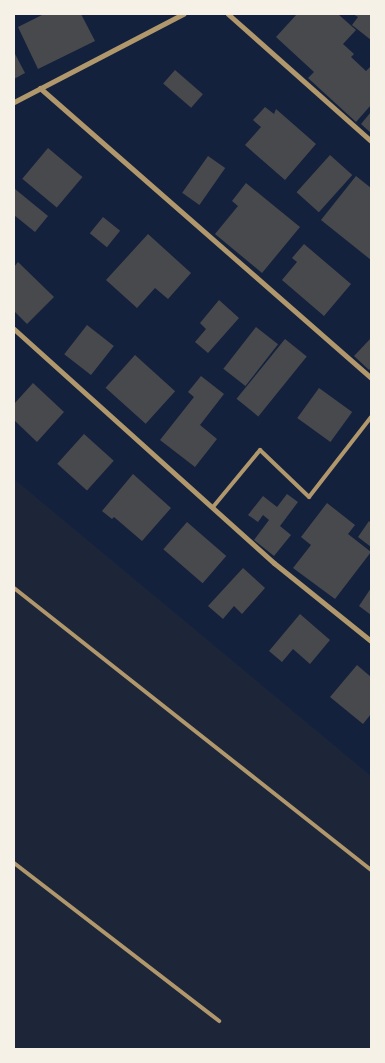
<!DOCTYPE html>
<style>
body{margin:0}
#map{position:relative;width:385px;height:1063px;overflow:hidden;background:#14213d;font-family:"DM Sans",sans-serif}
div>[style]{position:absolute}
.green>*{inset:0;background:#1d2539}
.building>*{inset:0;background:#48494c;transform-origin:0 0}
.service>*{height:4px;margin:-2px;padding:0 2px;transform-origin:2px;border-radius:2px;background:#b1986c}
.minor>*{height:5px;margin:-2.5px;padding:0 2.5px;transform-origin:2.5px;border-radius:2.5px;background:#b1986c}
span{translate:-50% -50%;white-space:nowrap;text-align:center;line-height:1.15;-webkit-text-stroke:4px #f6f1e7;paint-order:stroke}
.frame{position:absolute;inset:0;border:15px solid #f6f1e7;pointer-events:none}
</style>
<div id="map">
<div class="green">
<i style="clip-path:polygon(14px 479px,371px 776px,371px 1049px,14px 1049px)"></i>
</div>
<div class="building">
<i style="clip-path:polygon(44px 14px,81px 14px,95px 41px,38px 69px,18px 27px)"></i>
<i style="clip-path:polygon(297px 14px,338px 14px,356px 30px,343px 44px,354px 54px,351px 57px,366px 71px,371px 66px,371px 105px,356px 122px,308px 78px,314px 72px,276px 37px)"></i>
<i style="clip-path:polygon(353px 14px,371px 14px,371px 40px,352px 25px,358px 17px)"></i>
<i style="clip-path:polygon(14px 52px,25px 73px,14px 79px)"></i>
<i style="left:175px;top:70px;width:37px;height:18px;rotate:41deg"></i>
<i style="clip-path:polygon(265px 107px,274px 114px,276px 109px,316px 144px,285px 180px,245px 145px,261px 127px,253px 120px)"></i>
<i style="clip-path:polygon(371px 112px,371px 133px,361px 124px)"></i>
<i style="left:48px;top:148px;width:45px;height:40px;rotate:40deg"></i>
<i style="left:330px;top:155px;width:30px;height:50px;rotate:42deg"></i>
<i style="left:208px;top:156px;width:21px;height:45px;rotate:35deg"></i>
<i style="clip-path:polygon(356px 176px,371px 188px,371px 260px,321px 220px)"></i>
<i style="clip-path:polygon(246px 183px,300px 227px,262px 273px,215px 234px,238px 206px,232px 201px)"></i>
<i style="clip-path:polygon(15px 189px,48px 216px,35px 232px,14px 215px)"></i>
<i style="left:103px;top:217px;width:22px;height:21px;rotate:39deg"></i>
<i style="clip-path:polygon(148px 234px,191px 273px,168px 299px,155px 288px,137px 308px,106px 280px)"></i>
<i style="clip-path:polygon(304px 244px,351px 284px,324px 316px,282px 280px,297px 262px,292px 258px)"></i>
<i style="clip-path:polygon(18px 262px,54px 297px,27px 324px,14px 311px,14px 267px)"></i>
<i style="clip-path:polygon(219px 300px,239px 318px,208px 353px,195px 342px,206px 329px,200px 323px)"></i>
<i style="left:87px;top:325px;width:34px;height:37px;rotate:38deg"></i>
<i style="left:256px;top:327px;width:28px;height:53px;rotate:38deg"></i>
<i style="clip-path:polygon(371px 338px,371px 368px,369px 370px,354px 356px)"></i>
<i style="left:285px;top:339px;width:28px;height:77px;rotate:39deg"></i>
<i style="left:135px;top:355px;width:54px;height:44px;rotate:42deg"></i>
<i style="clip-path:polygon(201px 376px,224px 394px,200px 425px,217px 439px,195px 467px,160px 440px,194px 397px,188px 392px)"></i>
<i style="clip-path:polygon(33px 383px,64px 412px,37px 442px,14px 420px,14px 404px)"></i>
<i style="left:319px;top:388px;width:41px;height:37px;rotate:36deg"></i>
<i style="left:84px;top:434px;width:40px;height:40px;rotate:42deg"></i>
<i style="clip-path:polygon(133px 474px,171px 508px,142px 541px,114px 517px,112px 519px,102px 511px)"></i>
<i style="clip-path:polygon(287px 494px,298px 502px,280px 526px,291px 535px,274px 556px,254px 540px,269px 520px,263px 515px,258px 522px,248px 515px,263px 496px,277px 507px)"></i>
<i style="clip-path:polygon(327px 503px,355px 525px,348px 534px,371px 552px,335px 599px,293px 568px,311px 545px,301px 537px)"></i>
<i style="clip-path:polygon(369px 521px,371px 523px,371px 547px,358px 537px)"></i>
<i style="left:187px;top:522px;width:52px;height:36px;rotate:41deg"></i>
<i style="clip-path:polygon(243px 568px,265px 588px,242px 614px,234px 606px,223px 619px,208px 606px)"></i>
<i style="clip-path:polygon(371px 588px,371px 615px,359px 606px)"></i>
<i style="clip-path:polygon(300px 614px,330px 640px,310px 664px,293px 649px,282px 662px,269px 651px)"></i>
<i style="clip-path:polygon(357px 665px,371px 677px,371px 714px,363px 724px,330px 697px)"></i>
</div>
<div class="service">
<i style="left:213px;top:507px;width:74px;rotate:-50.5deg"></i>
<i style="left:260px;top:450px;width:68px;rotate:43.8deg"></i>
<i style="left:309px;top:497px;width:101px;rotate:-52.2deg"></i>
<i style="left:14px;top:588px;width:455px;rotate:38.3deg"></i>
<i style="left:14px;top:863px;width:259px;rotate:37.6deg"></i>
</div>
<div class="minor">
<i style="left:228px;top:14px;width:191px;rotate:41.6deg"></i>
<i style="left:40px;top:88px;width:440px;rotate:41.2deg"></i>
<i style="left:14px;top:102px;width:191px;rotate:-27.5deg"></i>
<i style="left:14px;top:329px;width:350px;rotate:42deg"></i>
<i style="left:274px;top:563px;width:124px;rotate:38.8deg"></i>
</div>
<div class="frame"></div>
</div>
